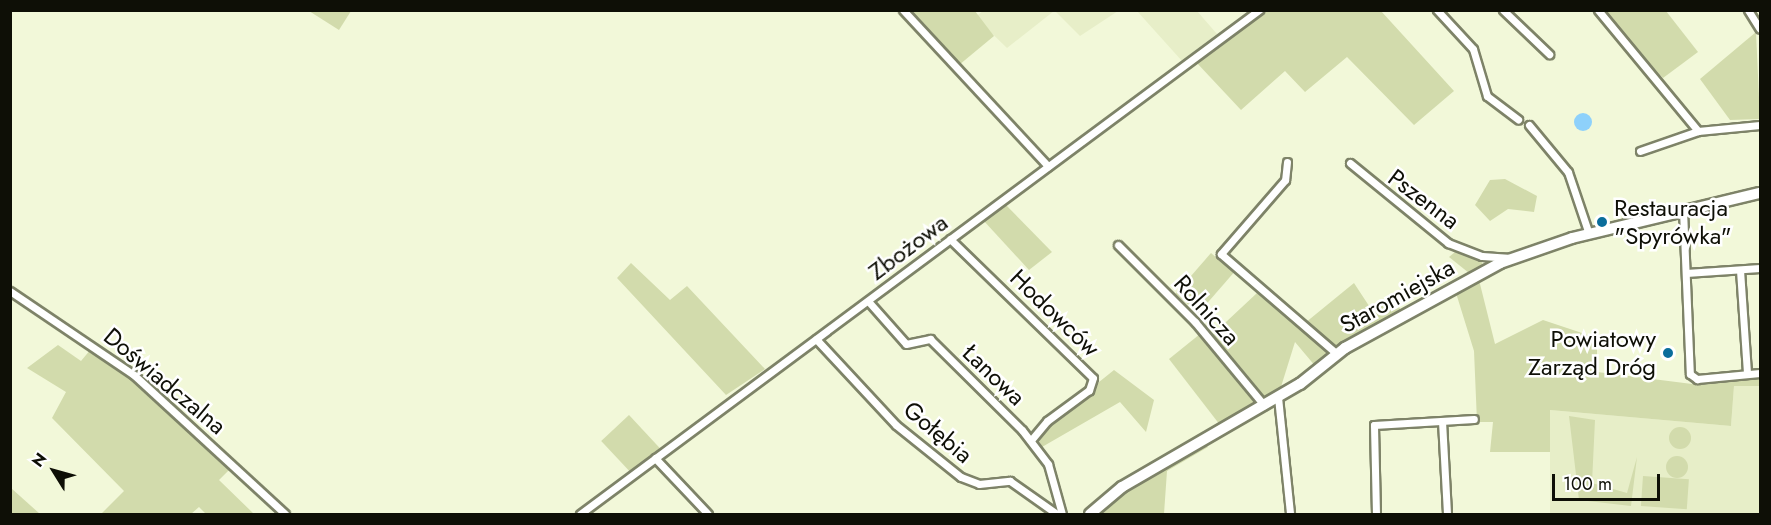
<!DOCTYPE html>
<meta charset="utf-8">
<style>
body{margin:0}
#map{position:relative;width:1771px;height:525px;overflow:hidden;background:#f2f8d9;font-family:Jost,sans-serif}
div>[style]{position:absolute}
.built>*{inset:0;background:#e7eec8}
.green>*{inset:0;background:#d2dbac;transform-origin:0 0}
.round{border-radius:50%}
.water>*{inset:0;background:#8ed1fb}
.roads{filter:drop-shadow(2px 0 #7e8368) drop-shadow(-2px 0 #7e8368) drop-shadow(0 2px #7e8368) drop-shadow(0 -2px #7e8368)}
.street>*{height:7px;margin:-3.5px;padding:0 3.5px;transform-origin:3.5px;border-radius:3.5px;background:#fff}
.secondary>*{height:10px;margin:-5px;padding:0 5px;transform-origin:5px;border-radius:5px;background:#fff}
.dots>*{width:16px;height:16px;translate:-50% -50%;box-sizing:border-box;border:3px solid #fff;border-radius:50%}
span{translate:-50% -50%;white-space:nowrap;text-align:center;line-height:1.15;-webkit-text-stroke:5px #fff;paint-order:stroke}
.street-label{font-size:24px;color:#0e0f06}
.poi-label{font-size:24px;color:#0e0f06}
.left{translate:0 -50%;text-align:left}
.right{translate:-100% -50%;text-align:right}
.frame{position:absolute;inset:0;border:12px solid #0e0f06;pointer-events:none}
.north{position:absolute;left:24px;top:441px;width:60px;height:60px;-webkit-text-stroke:4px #fff;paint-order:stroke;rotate:307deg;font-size:16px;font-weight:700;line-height:24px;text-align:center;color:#0e0f06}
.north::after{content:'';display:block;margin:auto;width:21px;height:27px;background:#0e0f06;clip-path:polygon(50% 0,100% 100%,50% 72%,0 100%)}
.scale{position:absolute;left:1552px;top:474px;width:108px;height:27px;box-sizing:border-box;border:3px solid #0e0f06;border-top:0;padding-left:8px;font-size:18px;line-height:21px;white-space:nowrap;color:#0e0f06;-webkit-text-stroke:4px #fff;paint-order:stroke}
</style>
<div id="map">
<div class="built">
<i style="clip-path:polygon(983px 11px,1054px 11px,1007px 48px,975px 17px)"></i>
<i style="clip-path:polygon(1055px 11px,1118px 11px,1080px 36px)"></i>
<i style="clip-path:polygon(1137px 11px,1197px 11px,1217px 34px,1182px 61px)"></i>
<i style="clip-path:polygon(1734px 386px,1760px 386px,1760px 514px,1550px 514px,1550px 410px,1731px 426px)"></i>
</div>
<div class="green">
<i style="clip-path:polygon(309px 11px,351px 11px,339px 30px)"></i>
<i style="clip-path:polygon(910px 11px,975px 11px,994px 36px,959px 65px)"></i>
<i style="clip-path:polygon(1266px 11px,1381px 11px,1454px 91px,1414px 125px,1347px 57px,1305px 92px,1285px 71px,1241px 110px,1196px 62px)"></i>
<i style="clip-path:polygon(1602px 11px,1666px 11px,1698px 52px,1663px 78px)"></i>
<i style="clip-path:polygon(1756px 32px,1760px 119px,1730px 120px,1700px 79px)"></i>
<i style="clip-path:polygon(1505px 179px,1537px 196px,1534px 212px,1508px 209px,1490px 221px,1475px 205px,1490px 180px)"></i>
<i style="clip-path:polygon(1005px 204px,1052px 252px,1029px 270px,983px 220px)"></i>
<i style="clip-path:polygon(1455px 252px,1479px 258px,1485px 268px,1469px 273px,1449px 257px)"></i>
<i style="left:1211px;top:253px;width:30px;height:54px;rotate:41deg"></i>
<i style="clip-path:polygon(631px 263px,670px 300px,687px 286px,765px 369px,726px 395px,617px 278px)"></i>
<i style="clip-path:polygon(1479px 280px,1495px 344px,1543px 320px,1597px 338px,1597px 372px,1700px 385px,1760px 378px,1760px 386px,1734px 386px,1731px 426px,1550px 410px,1550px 452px,1490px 452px,1493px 422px,1477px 422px,1474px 351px,1456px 293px)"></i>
<i style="clip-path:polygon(1354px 283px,1373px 312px,1394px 296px,1402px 313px,1336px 349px,1305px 323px)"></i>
<i style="clip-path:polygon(1257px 293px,1330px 355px,1316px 367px,1295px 342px,1280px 390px,1265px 402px,1211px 336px)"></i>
<i style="clip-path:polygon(1200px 334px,1259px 405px,1220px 425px,1169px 359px)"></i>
<i style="clip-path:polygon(58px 345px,81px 361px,91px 349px,130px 376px,231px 468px,219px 480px,254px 514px,206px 514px,199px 507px,191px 514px,101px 514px,124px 491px,52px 418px,66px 392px,27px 368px)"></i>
<i style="clip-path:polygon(1114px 370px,1154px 400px,1146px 432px,1120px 402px,1042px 447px,1038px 439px,1048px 423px)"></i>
<i style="left:629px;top:415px;width:45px;height:38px;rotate:47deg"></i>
<i style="clip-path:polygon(1569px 416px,1595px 420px,1592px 483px,1627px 493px,1637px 457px,1631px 506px,1579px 500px)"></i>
<i class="round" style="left:1669px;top:427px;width:22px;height:22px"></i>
<i style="clip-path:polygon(1205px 444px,1208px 447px,1167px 471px,1164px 514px,1102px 514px,1119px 495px)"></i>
<i class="round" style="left:1666px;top:456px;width:22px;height:22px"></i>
<i style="left:1643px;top:476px;width:46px;height:30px;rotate:4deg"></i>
<i style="clip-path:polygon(11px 488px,40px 514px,11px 514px)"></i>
</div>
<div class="water">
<i class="round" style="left:1574px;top:113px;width:18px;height:18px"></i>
</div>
<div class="roads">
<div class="street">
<i style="left:903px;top:10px;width:213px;rotate:47.1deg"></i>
<i style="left:1437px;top:10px;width:53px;rotate:47.3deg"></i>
<i style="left:1473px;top:49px;width:49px;rotate:73.4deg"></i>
<i style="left:1487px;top:96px;width:39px;rotate:37deg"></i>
<i style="left:1503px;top:10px;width:64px;rotate:43.7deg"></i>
<i style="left:1598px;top:10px;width:157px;rotate:50.4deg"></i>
<i style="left:1748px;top:10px;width:22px;rotate:58deg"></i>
<i style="left:1529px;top:125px;width:61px;rotate:50.3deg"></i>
<i style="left:1568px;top:172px;width:65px;rotate:71.3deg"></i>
<i style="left:1640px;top:151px;width:61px;rotate:-19deg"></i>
<i style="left:1698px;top:131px;width:62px;rotate:-5.5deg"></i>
<i style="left:1287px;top:162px;width:18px;rotate:96deg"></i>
<i style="left:1285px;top:180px;width:98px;rotate:130.9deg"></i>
<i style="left:1221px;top:254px;width:153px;rotate:40.8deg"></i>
<i style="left:1350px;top:163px;width:127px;rotate:39.2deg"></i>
<i style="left:1448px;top:243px;width:36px;rotate:21deg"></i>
<i style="left:1482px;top:256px;width:29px;rotate:4deg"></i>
<i style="left:1683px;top:210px;width:164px;rotate:87.6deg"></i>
<i style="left:1690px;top:374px;width:9px;rotate:36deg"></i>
<i style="left:1697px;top:379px;width:63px;rotate:-5.4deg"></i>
<i style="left:950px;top:239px;width:199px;rotate:44.2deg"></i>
<i style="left:1093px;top:378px;width:13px;rotate:108deg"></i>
<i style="left:1089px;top:390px;width:52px;rotate:143.6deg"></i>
<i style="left:1047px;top:421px;width:25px;rotate:130deg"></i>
<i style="left:1118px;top:245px;width:109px;rotate:45deg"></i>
<i style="left:1195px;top:322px;width:108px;rotate:50.3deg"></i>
<i style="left:1740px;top:270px;width:104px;rotate:86.1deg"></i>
<i style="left:1686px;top:273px;width:74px;rotate:-3.9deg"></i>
<i style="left:10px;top:291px;width:150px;rotate:34.1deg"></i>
<i style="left:134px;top:375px;width:205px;rotate:42.6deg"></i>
<i style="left:868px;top:301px;width:57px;rotate:48.5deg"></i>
<i style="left:906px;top:344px;width:25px;rotate:-12deg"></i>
<i style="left:930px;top:339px;width:129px;rotate:44.7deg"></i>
<i style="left:1022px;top:430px;width:43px;rotate:52.6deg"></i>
<i style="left:1048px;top:464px;width:52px;rotate:74.4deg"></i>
<i style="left:816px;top:339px;width:117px;rotate:47.1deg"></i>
<i style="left:896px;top:425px;width:83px;rotate:38.7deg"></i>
<i style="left:961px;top:477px;width:19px;rotate:21deg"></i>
<i style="left:979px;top:484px;width:31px;rotate:-6deg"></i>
<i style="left:1010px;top:481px;width:57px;rotate:35.1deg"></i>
<i style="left:1278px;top:397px;width:118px;rotate:84.1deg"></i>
<i style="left:1442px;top:421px;width:93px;rotate:86.9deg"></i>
<i style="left:655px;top:458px;width:77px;rotate:46.6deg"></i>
<i style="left:580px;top:514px;width:846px;rotate:-36.59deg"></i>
<i style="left:1376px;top:514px;width:89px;rotate:-91.3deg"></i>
<i style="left:1374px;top:425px;width:100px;rotate:-3.4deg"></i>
</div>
<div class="secondary">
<i style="left:1090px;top:514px;width:42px;rotate:-40.2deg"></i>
<i style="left:1122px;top:487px;width:206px;rotate:-30.1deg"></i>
<i style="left:1300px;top:384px;width:58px;rotate:-38.7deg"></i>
<i style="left:1345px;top:348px;width:177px;rotate:-28.7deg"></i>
<i style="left:1500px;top:263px;width:76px;rotate:-19.1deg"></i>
<i style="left:1572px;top:238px;width:193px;rotate:-13.5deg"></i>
</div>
</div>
<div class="dots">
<i style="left:1602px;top:222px;background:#0a6d9b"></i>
<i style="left:1668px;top:353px;background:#0a6d9b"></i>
</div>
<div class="street-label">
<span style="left:1424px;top:199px;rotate:37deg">Pszenna</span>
<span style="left:908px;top:247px;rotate:-37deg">Zbożowa</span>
<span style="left:1397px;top:296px;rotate:-29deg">Staromiejska</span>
<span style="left:1207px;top:310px;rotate:48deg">Rolnicza</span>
<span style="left:1055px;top:313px;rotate:44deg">Hodowców</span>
<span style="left:994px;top:375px;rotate:44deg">Łanowa</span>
<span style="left:165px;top:381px;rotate:40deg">Doświadczalna</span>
<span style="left:938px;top:432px;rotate:40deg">Gołębia</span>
</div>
<div class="poi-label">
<span class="left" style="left:1614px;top:222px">Restauracja<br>"Spyrówka"</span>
<span class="right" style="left:1656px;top:353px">Powiatowy<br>Zarząd Dróg</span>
</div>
<div class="frame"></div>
<div class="north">N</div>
<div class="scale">100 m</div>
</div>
